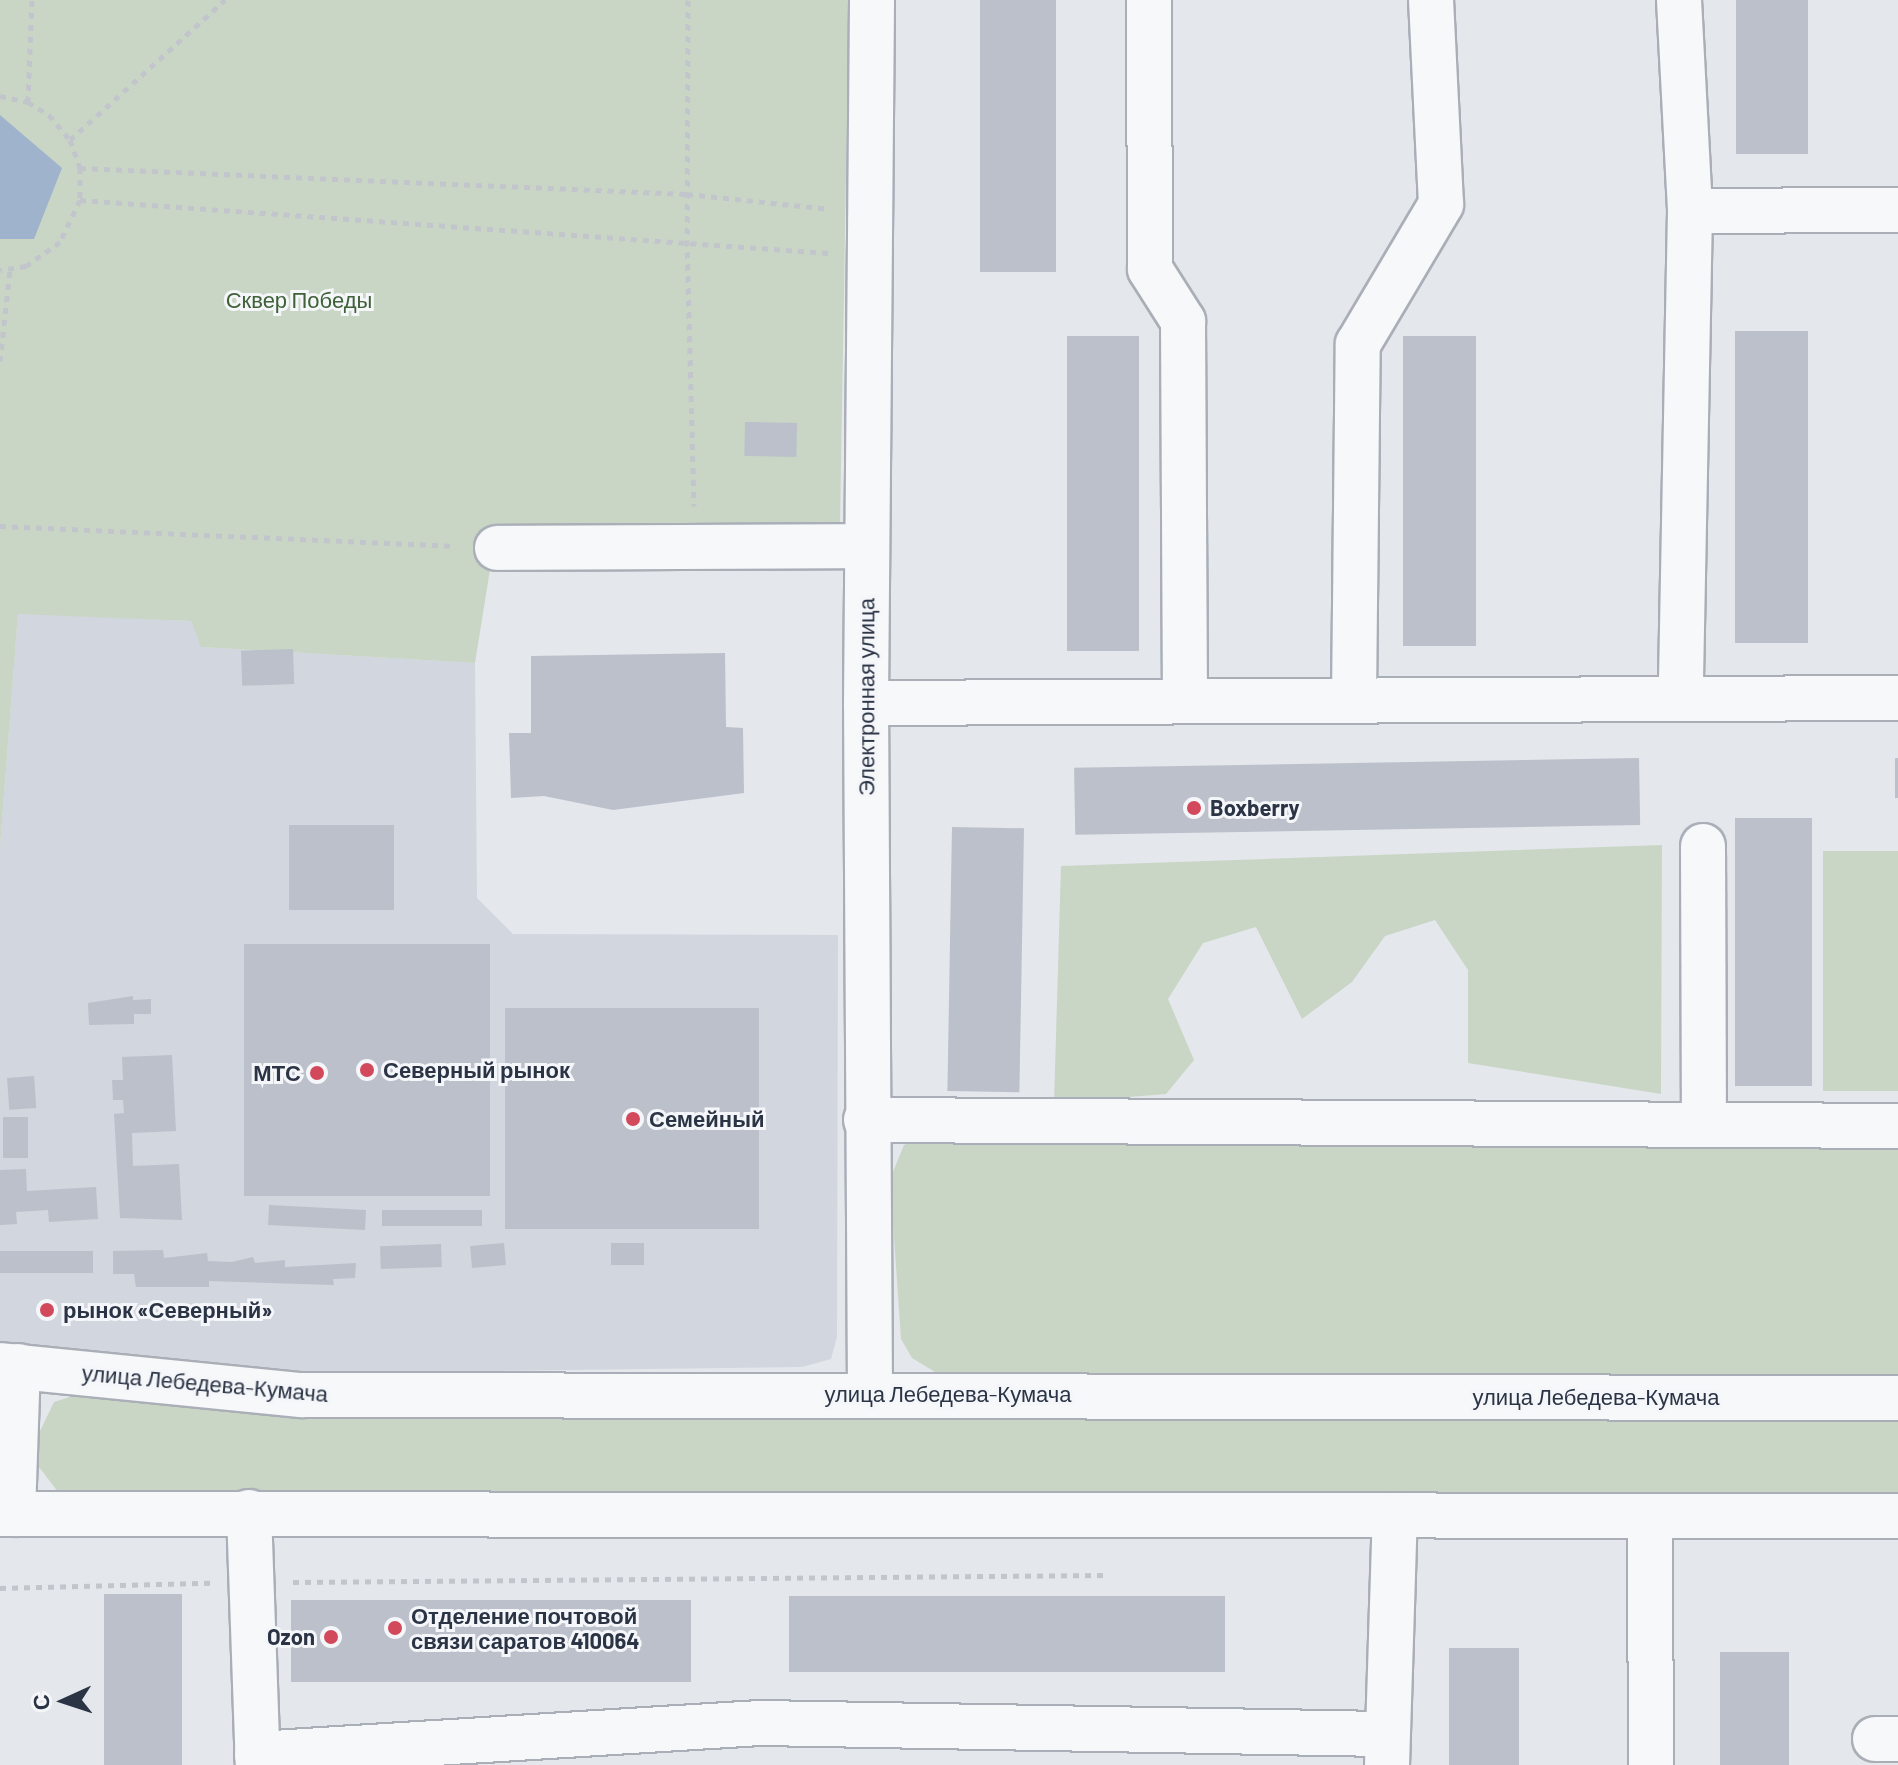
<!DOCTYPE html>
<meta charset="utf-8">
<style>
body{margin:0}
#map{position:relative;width:1898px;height:1765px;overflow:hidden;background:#e4e7ec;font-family:Barlow,sans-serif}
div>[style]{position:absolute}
.built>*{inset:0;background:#d2d6de}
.green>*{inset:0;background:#c9d6c5;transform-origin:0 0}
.water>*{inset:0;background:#9fb4cc}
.building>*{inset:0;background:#bbc0ca;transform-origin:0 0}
.path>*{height:5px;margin-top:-2.5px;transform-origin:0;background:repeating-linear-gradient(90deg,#c2c5cb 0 6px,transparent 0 12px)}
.roads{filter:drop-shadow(2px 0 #a9aeb7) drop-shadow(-2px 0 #a9aeb7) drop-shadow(0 2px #a9aeb7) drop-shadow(0 -2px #a9aeb7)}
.minor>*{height:44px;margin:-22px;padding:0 22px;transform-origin:22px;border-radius:22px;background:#f7f8fa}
.dots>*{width:22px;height:22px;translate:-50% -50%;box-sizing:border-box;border:4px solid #f4f6f9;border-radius:50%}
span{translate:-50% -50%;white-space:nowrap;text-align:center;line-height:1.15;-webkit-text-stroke:6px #f4f6f9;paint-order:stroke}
.park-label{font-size:22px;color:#3f6138}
.street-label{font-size:22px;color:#2b3445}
.poi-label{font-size:22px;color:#2b3445;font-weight:700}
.left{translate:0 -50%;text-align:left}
.right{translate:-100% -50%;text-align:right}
.north{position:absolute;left:24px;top:1661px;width:80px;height:80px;-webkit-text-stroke:6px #f4f6f9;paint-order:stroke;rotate:267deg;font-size:22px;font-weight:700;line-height:32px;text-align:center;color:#2b3445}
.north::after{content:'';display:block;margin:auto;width:28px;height:36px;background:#2b3445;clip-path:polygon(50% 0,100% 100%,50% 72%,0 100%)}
</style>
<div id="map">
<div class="built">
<i style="clip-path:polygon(18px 613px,191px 621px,202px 647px,475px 663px,477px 898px,513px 934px,838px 935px,837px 1337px,831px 1359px,802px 1367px,331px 1373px,0 1354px,0 847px)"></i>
</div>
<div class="green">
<i style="clip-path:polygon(0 0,849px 0,840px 524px,497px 526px,475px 663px,201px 647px,191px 621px,18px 614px,0 847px)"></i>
<i style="clip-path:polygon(1662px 845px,1661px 1094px,1468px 1063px,1468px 970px,1435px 920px,1385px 936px,1352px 982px,1302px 1019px,1256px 927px,1203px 943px,1168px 999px,1194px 1060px,1166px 1094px,1054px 1103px,1061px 866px)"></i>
<i style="left:1823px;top:851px;width:75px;height:240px"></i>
<i style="clip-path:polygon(923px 1136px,1898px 1142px,1898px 1379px,958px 1377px,935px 1372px,912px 1358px,901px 1339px,890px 1179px,904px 1145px)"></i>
<i style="clip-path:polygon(73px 1396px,280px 1415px,1898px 1421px,1898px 1499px,58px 1492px,39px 1467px,38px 1435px,54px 1402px)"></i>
</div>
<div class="water">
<i style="clip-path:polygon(0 115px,62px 168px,34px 239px,0 239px)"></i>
</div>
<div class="building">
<i style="left:980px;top:0;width:76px;height:272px"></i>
<i style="left:1736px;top:0;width:72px;height:154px"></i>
<i style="left:1808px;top:331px;width:312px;height:73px;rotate:90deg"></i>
<i style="left:1139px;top:336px;width:315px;height:72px;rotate:90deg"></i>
<i style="left:1403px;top:336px;width:73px;height:310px"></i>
<i style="left:745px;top:422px;width:52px;height:34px;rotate:1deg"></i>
<i style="left:293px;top:649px;width:35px;height:52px;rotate:88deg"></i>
<i style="clip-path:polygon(725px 653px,726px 727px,743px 728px,744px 793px,613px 810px,544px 796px,511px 798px,509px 733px,531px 733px,531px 656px)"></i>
<i style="left:1639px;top:758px;width:67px;height:565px;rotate:89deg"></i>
<i style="left:1895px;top:758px;width:3px;height:40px"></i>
<i style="left:1812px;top:818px;width:268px;height:77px;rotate:90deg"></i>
<i style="left:289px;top:825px;width:105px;height:85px"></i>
<i style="left:952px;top:827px;width:72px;height:264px;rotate:1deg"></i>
<i style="left:244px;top:944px;width:246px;height:252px"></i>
<i style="clip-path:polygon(133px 996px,133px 1000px,151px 999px,151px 1014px,134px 1014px,134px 1024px,89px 1025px,88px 1003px)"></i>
<i style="left:759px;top:1008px;width:221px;height:254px;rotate:90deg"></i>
<i style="clip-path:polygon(172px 1055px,176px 1131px,132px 1133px,133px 1166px,179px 1164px,182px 1220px,120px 1218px,114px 1114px,124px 1113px,123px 1100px,113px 1100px,112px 1080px,123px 1080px,122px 1057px)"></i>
<i style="left:34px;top:1076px;width:32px;height:27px;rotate:86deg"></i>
<i style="left:3px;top:1117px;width:25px;height:41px"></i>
<i style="clip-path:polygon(26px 1169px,27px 1191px,96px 1187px,98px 1219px,49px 1222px,48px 1210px,16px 1212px,17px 1224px,0 1225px,0 1170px)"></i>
<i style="left:366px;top:1210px;width:20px;height:97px;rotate:93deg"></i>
<i style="left:482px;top:1210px;width:16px;height:100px;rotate:90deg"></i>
<i style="left:504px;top:1243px;width:22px;height:34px;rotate:85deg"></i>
<i style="left:611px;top:1243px;width:33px;height:22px"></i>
<i style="left:441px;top:1244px;width:23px;height:61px;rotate:88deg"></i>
<i style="clip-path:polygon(163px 1250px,164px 1258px,207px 1253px,208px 1261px,232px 1262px,253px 1257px,255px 1263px,285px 1260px,285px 1267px,356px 1263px,355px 1278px,333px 1279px,334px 1285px,209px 1281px,209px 1287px,136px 1287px,134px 1274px,113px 1274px,113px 1251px)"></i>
<i style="left:0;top:1251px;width:93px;height:22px"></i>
<i style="left:104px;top:1594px;width:78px;height:171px"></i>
<i style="left:789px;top:1596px;width:436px;height:76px"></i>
<i style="left:291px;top:1600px;width:400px;height:82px"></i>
<i style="left:1449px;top:1648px;width:70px;height:117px"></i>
<i style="left:1720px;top:1652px;width:69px;height:113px"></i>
</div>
<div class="path">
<i style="left:688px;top:0;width:240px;rotate:90.2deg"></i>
<i style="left:687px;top:240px;width:266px;rotate:88.5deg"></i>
<i style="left:0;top:96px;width:29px;rotate:12deg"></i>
<i style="left:28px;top:102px;width:25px;rotate:32deg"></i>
<i style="left:49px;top:115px;width:33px;rotate:50deg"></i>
<i style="left:70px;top:140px;width:30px;rotate:70deg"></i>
<i style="left:80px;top:168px;width:32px;rotate:90deg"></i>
<i style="left:80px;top:200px;width:47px;rotate:115.5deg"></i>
<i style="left:60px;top:242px;width:42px;rotate:144.8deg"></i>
<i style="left:26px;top:266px;width:26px;rotate:171deg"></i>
<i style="left:28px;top:102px;width:102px;rotate:-87.8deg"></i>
<i style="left:70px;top:140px;width:209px;rotate:-42.1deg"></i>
<i style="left:80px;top:168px;width:608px;rotate:2.45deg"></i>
<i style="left:687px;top:194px;width:144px;rotate:6deg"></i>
<i style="left:80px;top:200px;width:751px;rotate:4.05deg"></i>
<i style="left:0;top:361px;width:92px;rotate:-83.7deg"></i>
<i style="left:0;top:526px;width:456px;rotate:2.5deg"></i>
<i style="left:293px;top:1582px;width:815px;rotate:-0.49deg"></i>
<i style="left:0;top:1588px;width:211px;rotate:-1.4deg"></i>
</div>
<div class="roads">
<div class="minor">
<i style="left:1149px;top:0;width:269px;rotate:89.8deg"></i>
<i style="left:1150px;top:269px;width:62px;rotate:57.6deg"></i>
<i style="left:1183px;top:321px;width:380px;rotate:89.7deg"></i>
<i style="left:1679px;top:0;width:211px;rotate:87deg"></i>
<i style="left:1690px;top:211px;width:487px;rotate:91.1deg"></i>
<i style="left:1690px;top:211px;width:208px;rotate:-0.3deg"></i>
<i style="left:497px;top:548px;width:369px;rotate:-0.3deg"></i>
<i style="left:1354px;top:700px;width:356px;rotate:-89.4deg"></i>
<i style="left:1358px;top:344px;width:163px;rotate:-59.3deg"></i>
<i style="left:1441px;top:204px;width:204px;rotate:-92.8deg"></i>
<i style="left:866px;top:703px;width:1032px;rotate:-0.28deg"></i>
<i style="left:1703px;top:846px;width:278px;rotate:89.8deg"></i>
<i style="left:866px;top:1120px;width:1032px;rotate:0.33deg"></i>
<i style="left:0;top:1365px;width:303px;rotate:5.7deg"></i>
<i style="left:302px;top:1395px;width:1596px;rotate:0.11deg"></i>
<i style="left:870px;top:1393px;width:690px;rotate:-90.33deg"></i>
<i style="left:866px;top:703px;width:703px;rotate:-89.51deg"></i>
<i style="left:249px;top:1512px;width:253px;rotate:88deg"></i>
<i style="left:0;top:1514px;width:1898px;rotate:0.06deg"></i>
<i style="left:13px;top:1514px;width:148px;rotate:-88.1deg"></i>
<i style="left:1650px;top:1516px;width:249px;rotate:89.8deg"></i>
<i style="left:1875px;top:1739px;width:23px"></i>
<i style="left:257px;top:1754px;width:504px;rotate:-3.53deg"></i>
<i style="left:760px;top:1723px;width:627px;rotate:1.01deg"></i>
<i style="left:1387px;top:1765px;width:249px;rotate:-88.2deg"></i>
</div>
</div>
<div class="dots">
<i style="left:1194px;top:808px;background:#d1495b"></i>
<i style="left:367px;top:1070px;background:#d1495b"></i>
<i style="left:317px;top:1073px;background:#d1495b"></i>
<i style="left:633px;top:1119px;background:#d1495b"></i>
<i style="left:47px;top:1310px;background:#d1495b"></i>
<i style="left:395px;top:1628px;background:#d1495b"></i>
<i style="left:331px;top:1637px;background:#d1495b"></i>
</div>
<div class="park-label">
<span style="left:299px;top:300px">Сквер Победы</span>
</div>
<div class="street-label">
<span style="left:866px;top:697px;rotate:-90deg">Электронная улица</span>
<span style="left:205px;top:1383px;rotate:5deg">улица Лебедева-Кумача</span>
<span style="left:948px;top:1394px">улица Лебедева-Кумача</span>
<span style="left:1596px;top:1397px">улица Лебедева-Кумача</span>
</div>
<div class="poi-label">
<span class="left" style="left:1210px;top:808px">Boxberry</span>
<span class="left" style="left:383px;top:1070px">Северный рынок</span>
<span class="right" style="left:301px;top:1073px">МТС</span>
<span class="left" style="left:649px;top:1119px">Семейный</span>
<span class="left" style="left:63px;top:1310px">рынок «Северный»</span>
<span class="left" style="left:411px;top:1628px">Отделение почтовой<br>связи саратов 410064</span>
<span class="right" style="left:315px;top:1637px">Ozon</span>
</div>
<div class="north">С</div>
</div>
